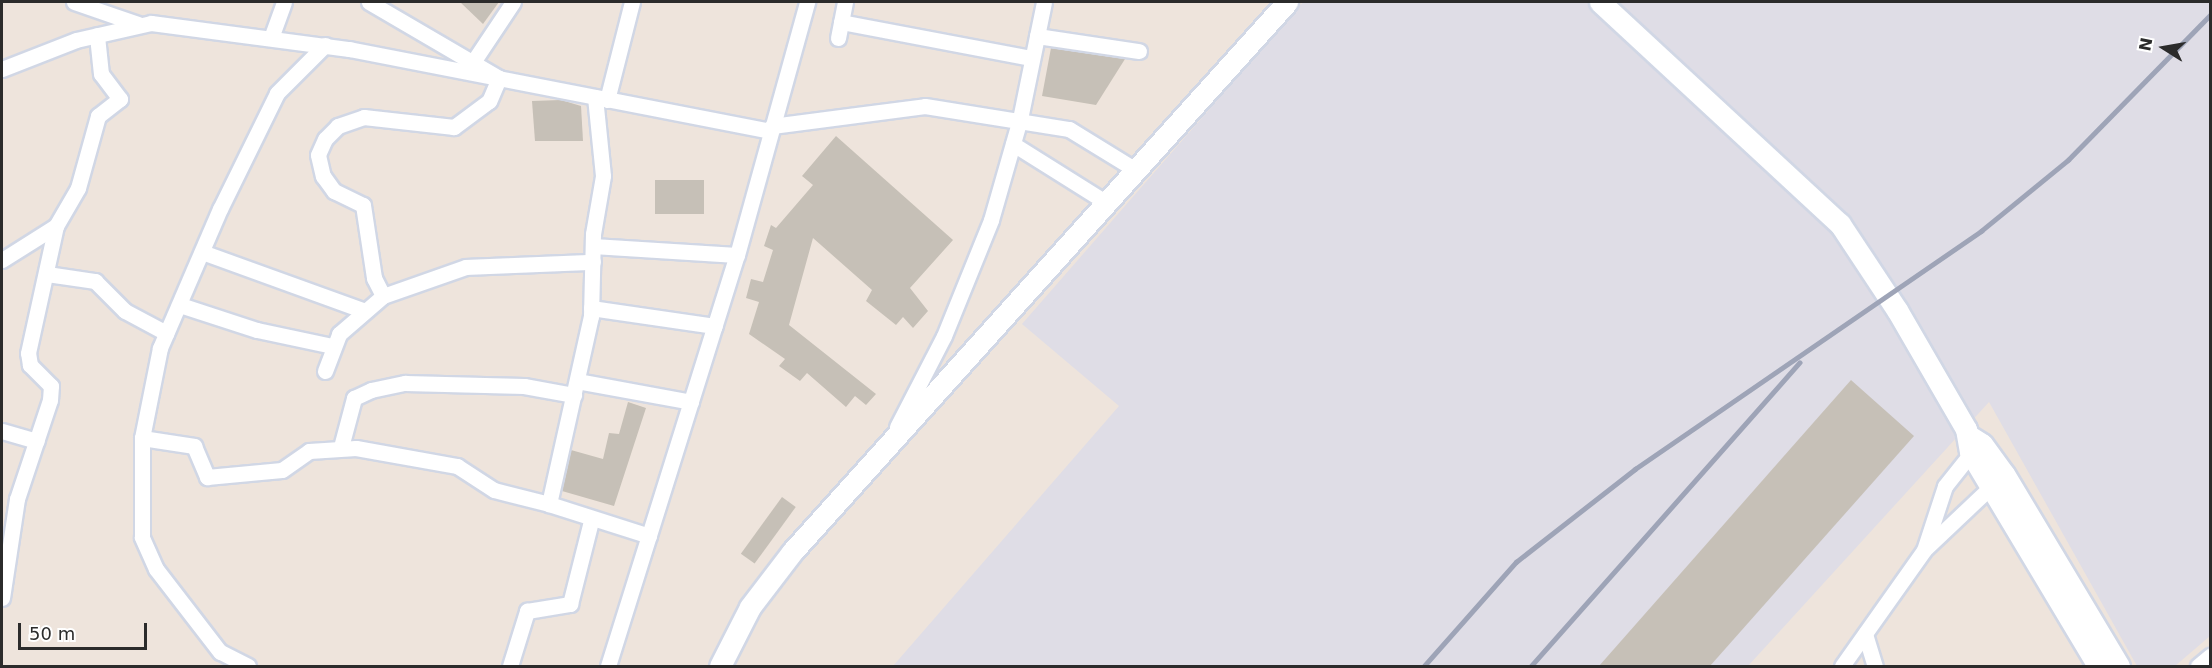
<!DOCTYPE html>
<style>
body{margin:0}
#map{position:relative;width:2212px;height:668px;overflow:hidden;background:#eee4dc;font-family:"DejaVu Sans",sans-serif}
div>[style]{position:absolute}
.industrial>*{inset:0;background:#dfdde6}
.building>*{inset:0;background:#c6c0b7;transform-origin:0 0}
.roads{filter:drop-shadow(2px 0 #d1d7e5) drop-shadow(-2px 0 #d1d7e5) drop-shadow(0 2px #d1d7e5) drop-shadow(0 -2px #d1d7e5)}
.street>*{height:15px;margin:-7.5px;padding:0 7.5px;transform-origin:7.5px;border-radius:7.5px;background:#fff}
.secondary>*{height:21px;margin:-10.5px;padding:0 10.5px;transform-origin:10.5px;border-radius:10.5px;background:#fff}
.rail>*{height:4.5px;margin:-2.25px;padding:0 2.25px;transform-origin:2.25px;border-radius:2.25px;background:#9ea4b7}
span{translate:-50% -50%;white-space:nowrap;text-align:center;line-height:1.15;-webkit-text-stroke:6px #fff;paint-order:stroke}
.frame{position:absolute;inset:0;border:3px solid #2b2b2b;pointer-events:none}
.north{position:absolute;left:2134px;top:18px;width:60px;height:60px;-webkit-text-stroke:4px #fff;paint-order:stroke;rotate:281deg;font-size:16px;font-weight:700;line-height:24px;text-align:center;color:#2b2b2b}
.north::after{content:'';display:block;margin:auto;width:21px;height:27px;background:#2b2b2b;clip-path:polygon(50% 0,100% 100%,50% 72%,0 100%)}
.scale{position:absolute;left:18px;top:623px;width:129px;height:27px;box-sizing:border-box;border:3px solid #2b2b2b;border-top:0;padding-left:8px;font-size:18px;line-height:21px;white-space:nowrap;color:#2b2b2b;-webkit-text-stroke:4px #fff;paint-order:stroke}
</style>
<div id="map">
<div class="industrial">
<i style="clip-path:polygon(1303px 2px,2210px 2px,2210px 636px,2175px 666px,2137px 666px,1989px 402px,1748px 666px,893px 666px,1119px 406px,1022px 324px)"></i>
</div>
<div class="building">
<i style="clip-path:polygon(460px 2px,499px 2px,483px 24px)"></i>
<i style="clip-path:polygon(1051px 48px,1125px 59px,1096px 105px,1042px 96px)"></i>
<i style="clip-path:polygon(561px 100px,581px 106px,583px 141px,535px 141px,532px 101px)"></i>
<i style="clip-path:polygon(836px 136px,953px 240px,910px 288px,928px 311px,913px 328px,903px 317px,896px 325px,866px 301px,872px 290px,813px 238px,789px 325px,876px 394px,866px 405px,855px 396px,846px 407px,807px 373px,800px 381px,779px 366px,785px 359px,749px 334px,759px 302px,746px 298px,751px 279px,763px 282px,773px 250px,764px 246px,771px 225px,776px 228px,813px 185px,802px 176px)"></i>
<i style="left:655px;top:180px;width:49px;height:34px"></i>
<i style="clip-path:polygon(1851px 380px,1914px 436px,1710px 666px,1599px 666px)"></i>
<i style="clip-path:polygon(628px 402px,646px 408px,614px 506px,562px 491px,571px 450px,603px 459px,609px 433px,619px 434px)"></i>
<i style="left:782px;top:497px;width:17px;height:70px;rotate:36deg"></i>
</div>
<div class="roads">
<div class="street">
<i style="left:74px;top:2px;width:68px;rotate:19deg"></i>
<i style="left:369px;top:2px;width:151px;rotate:30.3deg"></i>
<i style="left:499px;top:78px;width:25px;rotate:113deg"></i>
<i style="left:489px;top:101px;width:44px;rotate:143.4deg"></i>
<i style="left:454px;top:127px;width:91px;rotate:-173.7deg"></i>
<i style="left:364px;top:117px;width:28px;rotate:161deg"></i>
<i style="left:338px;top:126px;width:18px;rotate:135deg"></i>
<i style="left:325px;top:139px;width:17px;rotate:114deg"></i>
<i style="left:318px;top:155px;width:22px;rotate:77deg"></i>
<i style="left:323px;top:176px;width:19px;rotate:54deg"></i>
<i style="left:334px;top:191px;width:32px;rotate:26deg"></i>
<i style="left:363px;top:205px;width:74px;rotate:81.4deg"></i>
<i style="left:374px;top:278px;width:20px;rotate:63deg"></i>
<i style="left:841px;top:22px;width:194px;rotate:10.7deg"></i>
<i style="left:1037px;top:36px;width:103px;rotate:8.4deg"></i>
<i style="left:271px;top:38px;width:38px;rotate:-70deg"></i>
<i style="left:838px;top:38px;width:37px;rotate:-79deg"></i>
<i style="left:473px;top:62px;width:72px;rotate:-56.3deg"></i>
<i style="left:2px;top:69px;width:79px;rotate:-21.4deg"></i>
<i style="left:76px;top:40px;width:77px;rotate:-12.8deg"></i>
<i style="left:151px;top:23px;width:200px;rotate:7.5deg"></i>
<i style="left:349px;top:49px;width:429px;rotate:11deg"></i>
<i style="left:595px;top:97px;width:79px;rotate:84.2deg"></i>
<i style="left:603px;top:176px;width:59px;rotate:99.8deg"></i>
<i style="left:593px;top:234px;width:82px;rotate:91.4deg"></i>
<i style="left:591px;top:316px;width:193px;rotate:102.6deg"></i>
<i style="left:549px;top:504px;width:105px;rotate:17.7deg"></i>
<i style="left:607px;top:100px;width:101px;rotate:-75.7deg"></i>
<i style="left:772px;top:126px;width:154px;rotate:-7.4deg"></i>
<i style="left:925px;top:106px;width:146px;rotate:9.1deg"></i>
<i style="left:1069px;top:129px;width:79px;rotate:31.5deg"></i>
<i style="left:1013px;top:144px;width:111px;rotate:32.1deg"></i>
<i style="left:593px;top:246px;width:144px;rotate:3.6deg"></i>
<i style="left:202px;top:252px;width:173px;rotate:19.9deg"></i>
<i style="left:2px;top:260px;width:64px;rotate:-32.2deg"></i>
<i style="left:47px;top:274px;width:49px;rotate:8.3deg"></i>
<i style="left:95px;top:281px;width:42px;rotate:45deg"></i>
<i style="left:125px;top:311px;width:47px;rotate:28.2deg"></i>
<i style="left:180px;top:305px;width:81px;rotate:18deg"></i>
<i style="left:257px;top:330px;width:77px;rotate:12deg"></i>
<i style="left:591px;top:308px;width:125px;rotate:8.3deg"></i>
<i style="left:325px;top:371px;width:40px;rotate:-69deg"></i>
<i style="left:339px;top:334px;width:58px;rotate:-40.8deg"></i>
<i style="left:383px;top:296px;width:88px;rotate:-19.3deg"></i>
<i style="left:466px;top:267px;width:127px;rotate:-2.3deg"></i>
<i style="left:577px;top:381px;width:116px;rotate:10.4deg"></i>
<i style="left:897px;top:427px;width:102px;rotate:-62.7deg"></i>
<i style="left:944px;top:336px;width:125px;rotate:-67.9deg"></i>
<i style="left:991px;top:220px;width:105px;rotate:-74deg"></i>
<i style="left:1020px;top:119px;width:119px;rotate:-78.4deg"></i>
<i style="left:2px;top:431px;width:36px;rotate:16deg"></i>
<i style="left:142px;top:438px;width:53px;rotate:8.7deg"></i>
<i style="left:194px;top:446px;width:34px;rotate:67deg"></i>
<i style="left:207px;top:477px;width:75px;rotate:-5.3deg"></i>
<i style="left:282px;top:470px;width:33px;rotate:-35deg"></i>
<i style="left:309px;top:451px;width:47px;rotate:-3.7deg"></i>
<i style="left:356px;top:448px;width:103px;rotate:10.1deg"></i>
<i style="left:457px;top:466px;width:44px;rotate:33deg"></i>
<i style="left:494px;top:490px;width:57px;rotate:14.3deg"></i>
<i style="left:341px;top:447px;width:51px;rotate:-75.1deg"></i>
<i style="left:354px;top:398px;width:19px;rotate:-25deg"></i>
<i style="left:371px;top:390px;width:35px;rotate:-12deg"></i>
<i style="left:405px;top:383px;width:119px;rotate:1.4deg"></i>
<i style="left:524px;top:386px;width:51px;rotate:10.2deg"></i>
<i style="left:1925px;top:547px;width:64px;rotate:-71.8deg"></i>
<i style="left:1945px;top:486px;width:50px;rotate:-51.5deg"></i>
<i style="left:2px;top:598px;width:100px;rotate:-81.4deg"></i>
<i style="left:17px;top:499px;width:104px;rotate:-71.6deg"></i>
<i style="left:50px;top:400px;width:14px;rotate:-86deg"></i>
<i style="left:51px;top:386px;width:30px;rotate:-135deg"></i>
<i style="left:30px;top:365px;width:12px;rotate:-99deg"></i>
<i style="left:28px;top:353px;width:130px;rotate:-77.6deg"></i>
<i style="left:56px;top:226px;width:44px;rotate:-59.9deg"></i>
<i style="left:78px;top:188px;width:75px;rotate:-74.5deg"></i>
<i style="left:98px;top:116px;width:28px;rotate:-38deg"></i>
<i style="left:120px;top:99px;width:31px;rotate:-127deg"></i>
<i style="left:101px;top:74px;width:39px;rotate:-96deg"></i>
<i style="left:1865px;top:634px;width:34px;rotate:73deg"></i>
<i style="left:248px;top:666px;width:31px;rotate:-153deg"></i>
<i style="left:220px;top:652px;width:105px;rotate:-127.6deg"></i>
<i style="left:156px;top:569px;width:35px;rotate:-114deg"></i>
<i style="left:142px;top:537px;width:99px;rotate:-90deg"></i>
<i style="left:142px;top:438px;width:92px;rotate:-78.7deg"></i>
<i style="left:160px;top:348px;width:151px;rotate:-66.7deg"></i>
<i style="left:220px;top:209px;width:129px;rotate:-63.8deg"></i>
<i style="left:277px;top:93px;width:68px;rotate:-45deg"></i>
<i style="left:510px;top:666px;width:58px;rotate:-72.8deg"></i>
<i style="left:527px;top:611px;width:44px;rotate:-9.2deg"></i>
<i style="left:570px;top:604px;width:86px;rotate:-75.8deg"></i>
<i style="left:608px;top:666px;width:431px;rotate:-72.6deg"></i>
<i style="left:737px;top:255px;width:263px;rotate:-74.5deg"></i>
<i style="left:1842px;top:666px;width:142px;rotate:-54.7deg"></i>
<i style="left:1924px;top:550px;width:100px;rotate:-43.4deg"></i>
<i style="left:2198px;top:666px;width:16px;rotate:-40deg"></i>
</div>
<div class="secondary">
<i style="left:1600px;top:2px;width:327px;rotate:42.8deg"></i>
<i style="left:1840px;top:224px;width:103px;rotate:56.5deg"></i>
<i style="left:1897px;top:310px;width:138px;rotate:59.9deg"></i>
<i style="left:1966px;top:429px;width:23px;rotate:80deg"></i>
<i style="left:1970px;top:452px;width:249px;rotate:59.1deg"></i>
<i style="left:1969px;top:436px;width:15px;rotate:32deg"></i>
<i style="left:1982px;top:444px;width:37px;rotate:54deg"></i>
<i style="left:2004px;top:474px;width:224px;rotate:59.1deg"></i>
<i style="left:720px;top:666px;width:66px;rotate:-63deg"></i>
<i style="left:750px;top:607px;width:69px;rotate:-52.6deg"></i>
<i style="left:792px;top:552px;width:740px;rotate:-48.01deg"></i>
</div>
</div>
<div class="rail">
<i style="left:1424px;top:666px;width:139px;rotate:-48.5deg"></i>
<i style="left:1516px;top:562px;width:151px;rotate:-38deg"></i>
<i style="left:1635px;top:469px;width:420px;rotate:-34.5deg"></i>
<i style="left:1981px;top:231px;width:112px;rotate:-39.2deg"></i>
<i style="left:2068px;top:160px;width:203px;rotate:-45.6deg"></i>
<i style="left:1531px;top:666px;width:405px;rotate:-48.5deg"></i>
</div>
<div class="frame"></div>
<div class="north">N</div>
<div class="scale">50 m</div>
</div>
